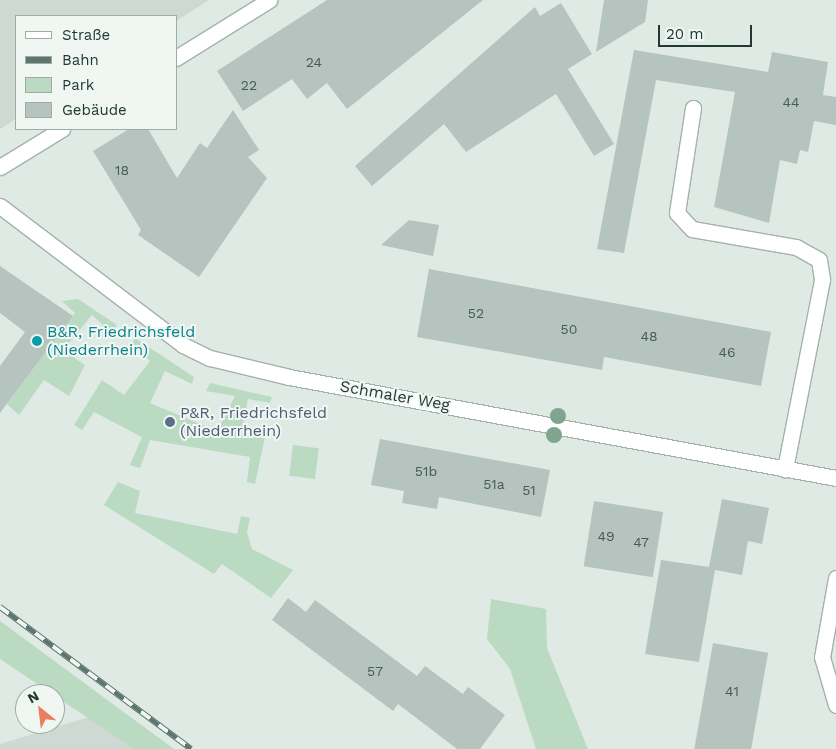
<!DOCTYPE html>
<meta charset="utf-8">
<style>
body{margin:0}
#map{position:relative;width:836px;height:749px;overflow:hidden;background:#e0eae5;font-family:"Work Sans",sans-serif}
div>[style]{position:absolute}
.built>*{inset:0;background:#ced9d4}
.green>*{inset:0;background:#badac2;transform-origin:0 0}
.building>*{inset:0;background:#b5c4be;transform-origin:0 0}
.roads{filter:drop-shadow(1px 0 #a3b1ac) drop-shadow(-1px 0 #a3b1ac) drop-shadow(0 1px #a3b1ac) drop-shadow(0 -1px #a3b1ac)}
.minor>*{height:15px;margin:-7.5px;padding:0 7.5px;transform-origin:7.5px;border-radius:7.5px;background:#fff}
.rail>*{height:5.5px;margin-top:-2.75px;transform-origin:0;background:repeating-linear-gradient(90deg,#f0f7f3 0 11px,#5c756e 0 22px);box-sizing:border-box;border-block:1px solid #5c756e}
.trees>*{width:16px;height:16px;margin:-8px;border-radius:50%;background:#7fa58e}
.dots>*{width:14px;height:14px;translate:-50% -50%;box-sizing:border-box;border:2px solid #f0f7f3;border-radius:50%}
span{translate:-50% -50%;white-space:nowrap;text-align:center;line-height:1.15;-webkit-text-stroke:4px #f0f7f3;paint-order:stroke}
.number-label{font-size:14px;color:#475c55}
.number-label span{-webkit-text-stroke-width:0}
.culture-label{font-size:16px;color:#0d838f}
.left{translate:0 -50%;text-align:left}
.street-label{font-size:16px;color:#223932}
.service-label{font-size:16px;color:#4e5e75}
.legend{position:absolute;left:15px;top:15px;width:162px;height:115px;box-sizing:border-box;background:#f0f7f3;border:1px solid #9eaba6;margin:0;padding:6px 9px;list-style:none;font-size:15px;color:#223932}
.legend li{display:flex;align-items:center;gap:10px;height:25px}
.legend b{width:25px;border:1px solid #9eaba6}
.north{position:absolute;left:15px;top:684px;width:50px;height:50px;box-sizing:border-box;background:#f0f7f3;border:1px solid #9eaba6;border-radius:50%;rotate:331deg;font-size:14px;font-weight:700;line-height:20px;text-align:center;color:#223932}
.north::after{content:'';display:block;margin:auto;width:18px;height:22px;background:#e8805f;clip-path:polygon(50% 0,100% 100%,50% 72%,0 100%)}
.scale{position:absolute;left:658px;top:25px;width:94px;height:22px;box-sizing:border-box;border:2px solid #223932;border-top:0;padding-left:6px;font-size:15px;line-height:18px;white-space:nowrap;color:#223932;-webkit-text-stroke:4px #f0f7f3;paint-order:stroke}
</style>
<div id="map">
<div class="built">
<i style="clip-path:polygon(0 0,209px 0,176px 21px,176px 16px,16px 16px,16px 119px,0 129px)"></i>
<i style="clip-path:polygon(89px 717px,134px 749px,0 749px,0 744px)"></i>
</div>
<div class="green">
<i style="clip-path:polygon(78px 299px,117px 325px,111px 332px,92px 315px,63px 350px,85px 365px,69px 396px,44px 380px,19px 415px,7px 404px,75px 313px,62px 301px)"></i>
<i style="clip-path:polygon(135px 338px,194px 377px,192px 384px,165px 371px,150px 403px,217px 431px,235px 396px,206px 391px,210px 383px,272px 397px,270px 403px,248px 399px,241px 434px,265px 437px,255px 484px,247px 482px,250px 457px,150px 440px,140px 468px,130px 465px,142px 437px,94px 412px,82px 430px,74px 425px,102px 380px,124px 395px,150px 361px,132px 344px)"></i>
<i style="left:293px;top:445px;width:26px;height:31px;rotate:7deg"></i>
<i style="clip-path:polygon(118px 482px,140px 491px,135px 513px,237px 534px,241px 516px,250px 518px,247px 532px,252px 549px,293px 570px,271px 598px,222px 564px,214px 574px,104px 505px)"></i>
<i style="clip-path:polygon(491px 599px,546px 609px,547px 648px,588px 749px,536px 749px,510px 669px,487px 639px)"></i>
<i style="clip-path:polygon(0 621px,174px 749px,134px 749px,0 659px)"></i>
</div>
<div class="building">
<i style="clip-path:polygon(327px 0,483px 0,347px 109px,327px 83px,307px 99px,292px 79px,243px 111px,217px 71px)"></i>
<i style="clip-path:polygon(604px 0,648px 0,645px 22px,596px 52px)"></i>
<i style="clip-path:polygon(561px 3px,592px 54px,568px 69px,614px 144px,594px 156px,556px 94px,466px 152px,444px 124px,372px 186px,355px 166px,535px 7px,540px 16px)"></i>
<i style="clip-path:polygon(634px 50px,768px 72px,772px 52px,828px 62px,823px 95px,836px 97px,836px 125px,814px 121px,808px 152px,800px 150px,797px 164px,780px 160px,769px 223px,714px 207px,735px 92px,656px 80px,624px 253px,597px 249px)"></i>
<i style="clip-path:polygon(233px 110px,259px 150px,248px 157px,267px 178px,199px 277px,138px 235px,141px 230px,93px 151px,129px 129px,148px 129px,177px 178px,200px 143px,207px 148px)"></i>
<i style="clip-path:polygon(409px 220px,439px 225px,433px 256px,381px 245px)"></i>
<i style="clip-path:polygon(0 266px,73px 316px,0 413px,0 366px,25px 332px,0 313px)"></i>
<i style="clip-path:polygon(429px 269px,771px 332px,761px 386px,604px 357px,602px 370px,417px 337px)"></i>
<i style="clip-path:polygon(380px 439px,550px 470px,541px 517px,439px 497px,437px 509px,402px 503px,404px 491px,371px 485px)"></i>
<i style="clip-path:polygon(722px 499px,769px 508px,762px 544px,748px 541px,742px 575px,715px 570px,699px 662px,645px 654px,661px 560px,709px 567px)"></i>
<i style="left:594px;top:501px;width:70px;height:66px;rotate:9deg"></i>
<i style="clip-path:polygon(288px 598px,306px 612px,315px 600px,417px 676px,425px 666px,463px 694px,468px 687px,505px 715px,480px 749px,457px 749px,398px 704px,393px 711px,272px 620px)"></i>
<i style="left:713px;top:643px;width:56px;height:108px;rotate:10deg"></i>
</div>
<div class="roads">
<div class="minor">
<i style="left:176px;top:58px;width:110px;rotate:-31.9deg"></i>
<i style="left:693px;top:108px;width:106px;rotate:98.7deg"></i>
<i style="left:677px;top:213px;width:22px;rotate:47deg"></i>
<i style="left:692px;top:229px;width:106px;rotate:9.8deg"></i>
<i style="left:796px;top:247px;width:26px;rotate:29deg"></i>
<i style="left:819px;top:260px;width:20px;rotate:81deg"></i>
<i style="left:822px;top:280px;width:193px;rotate:101.1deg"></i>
<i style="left:0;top:167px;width:73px;rotate:-31.5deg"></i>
<i style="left:0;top:206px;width:230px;rotate:37.2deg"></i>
<i style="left:183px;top:345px;width:30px;rotate:26deg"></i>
<i style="left:210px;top:358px;width:81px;rotate:13.5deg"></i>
<i style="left:289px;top:377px;width:556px;rotate:10.46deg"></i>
<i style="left:836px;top:578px;width:80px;rotate:100deg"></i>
<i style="left:822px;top:657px;width:50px;rotate:73.7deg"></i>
</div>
</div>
<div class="rail">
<i style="left:0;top:607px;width:238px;rotate:36.6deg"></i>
</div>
<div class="trees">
<i style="left:558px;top:416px"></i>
<i style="left:554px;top:435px"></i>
</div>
<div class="dots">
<i style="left:37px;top:341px;background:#0f9aa8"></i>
<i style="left:170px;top:422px;background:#5c6f8a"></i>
</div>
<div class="number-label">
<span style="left:314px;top:62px">24</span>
<span style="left:249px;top:85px">22</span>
<span style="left:791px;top:102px">44</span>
<span style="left:122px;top:170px">18</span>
<span style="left:476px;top:313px">52</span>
<span style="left:569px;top:329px">50</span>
<span style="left:649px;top:336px">48</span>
<span style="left:727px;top:352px">46</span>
<span style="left:426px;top:471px">51b</span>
<span style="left:494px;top:484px">51a</span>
<span style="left:529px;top:490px">51</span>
<span style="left:606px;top:536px">49</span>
<span style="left:641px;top:542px">47</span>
<span style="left:375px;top:671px">57</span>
<span style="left:732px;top:691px">41</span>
</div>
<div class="culture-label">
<span class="left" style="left:47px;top:341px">B&amp;R, Friedrichsfeld<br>(Niederrhein)</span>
</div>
<div class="street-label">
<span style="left:395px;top:396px;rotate:10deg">Schmaler Weg</span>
</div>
<div class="service-label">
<span class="left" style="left:180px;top:422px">P&amp;R, Friedrichsfeld<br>(Niederrhein)</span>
</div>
<ul class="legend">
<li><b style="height:6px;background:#fff"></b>Straße</li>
<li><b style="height:6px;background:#5c756e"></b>Bahn</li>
<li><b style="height:14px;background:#badac2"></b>Park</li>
<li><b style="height:14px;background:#b5c4be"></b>Gebäude</li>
</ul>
<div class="north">N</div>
<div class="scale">20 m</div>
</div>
